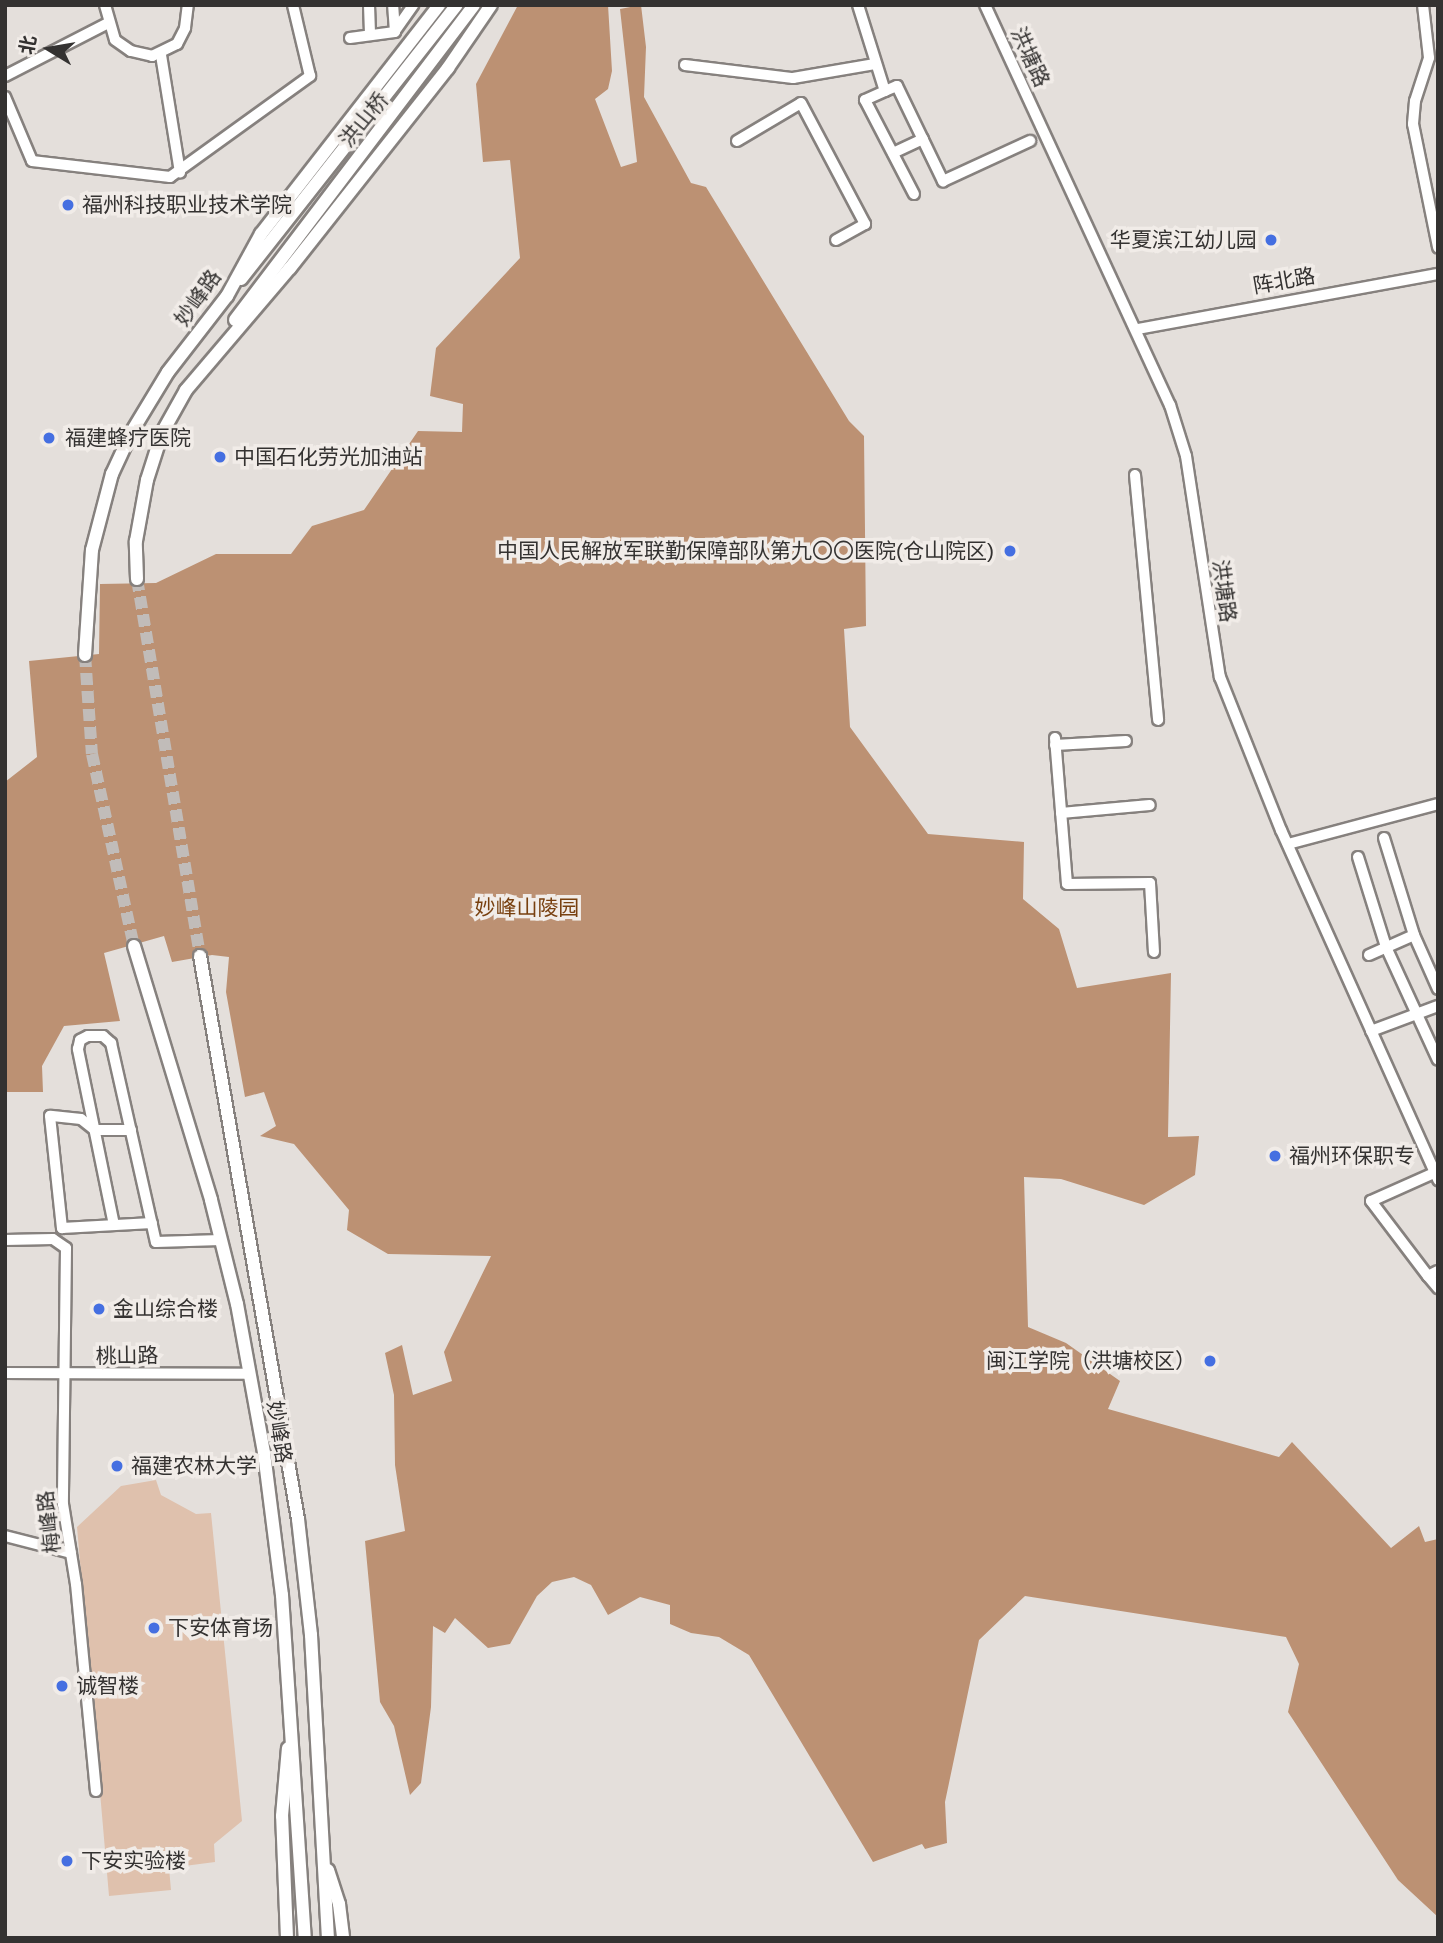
<!DOCTYPE html>
<meta charset="utf-8">
<style>
body{margin:0}
#map{position:relative;width:1443px;height:1943px;overflow:hidden;background:#e4dfdb;font-family:Arial,"Noto Sans SC",sans-serif}
div>[style]{position:absolute}
.green>*{inset:0;background:#dfc1ad}
.forest>*{inset:0;background:#bc9173}
.major-tunnel>*{height:12px;margin-top:-6px;transform-origin:0;background:repeating-linear-gradient(90deg,#c1bcb9 0 12px,transparent 0 18px)}
.roads{filter:drop-shadow(2px 0 #86817e) drop-shadow(-2px 0 #86817e) drop-shadow(0 2px #86817e) drop-shadow(0 -2px #86817e)}
.minor>*{height:10px;margin:-5px;padding:0 5px;transform-origin:5px;border-radius:5px;background:#fff}
.major>*{height:12px;margin:-6px;padding:0 6px;transform-origin:6px;border-radius:6px;background:#fff}
.dots>*{width:19px;height:19px;translate:-50% -50%;box-sizing:border-box;border:4px solid #f1ece8;border-radius:50%}
span{translate:-50% -50%;white-space:nowrap;text-align:center;line-height:1.15;-webkit-text-stroke:7px #f1ece8;paint-order:stroke}
.street-label{font-size:21px;color:#343231}
.poi-label{font-size:21px;color:#343231}
.left{translate:0 -50%;text-align:left}
.right{translate:-100% -50%;text-align:right}
.park-label{font-size:21px;color:#78400f}
.frame{position:absolute;inset:0;border:7px solid #343231;pointer-events:none}
.north{position:absolute;left:14px;top:14px;width:70px;height:70px;-webkit-text-stroke:5px #f1ece8;paint-order:stroke;rotate:281deg;font-size:19px;font-weight:700;line-height:28px;text-align:center;color:#343231}
.north::after{content:'';display:block;margin:auto;width:24px;height:32px;background:#343231;clip-path:polygon(50% 0,100% 100%,50% 72%,0 100%)}
</style>
<div id="map">
<div class="green">
<i style="clip-path:polygon(156px 1480px,161px 1495px,196px 1514px,211px 1513px,242px 1821px,214px 1844px,215px 1862px,169px 1868px,171px 1890px,109px 1896px,77px 1527px,121px 1486px)"></i>
</div>
<div class="forest">
<i style="clip-path:polygon(518px 5px,608px 5px,612px 71px,608px 89px,595px 99px,621px 167px,637px 162px,620px 9px,641px 5px,646px 47px,644px 97px,691px 183px,706px 187px,849px 421px,864px 436px,866px 626px,844px 629px,850px 727px,928px 834px,1024px 842px,1023px 899px,1059px 929px,1077px 988px,1171px 973px,1168px 1137px,1199px 1136px,1195px 1175px,1144px 1205px,1061px 1179px,1024px 1177px,1028px 1327px,1066px 1343px,1120px 1381px,1108px 1409px,1279px 1457px,1292px 1442px,1391px 1548px,1419px 1526px,1425px 1542px,1438px 1539px,1438px 1917px,1398px 1880px,1288px 1712px,1299px 1664px,1286px 1637px,1025px 1596px,979px 1640px,945px 1802px,947px 1843px,925px 1849px,922px 1844px,873px 1862px,749px 1655px,719px 1637px,691px 1633px,670px 1624px,670px 1605px,640px 1597px,608px 1615px,591px 1585px,574px 1577px,552px 1582px,537px 1596px,510px 1644px,488px 1648px,455px 1618px,445px 1633px,433px 1626px,431px 1707px,421px 1783px,410px 1795px,394px 1726px,380px 1702px,365px 1541px,405px 1531px,395px 1465px,394px 1395px,385px 1353px,402px 1345px,413px 1395px,452px 1381px,444px 1352px,491px 1256px,388px 1254px,347px 1230px,349px 1210px,294px 1144px,260px 1136px,276px 1126px,264px 1092px,245px 1097px,226px 992px,229px 957px,212px 955px,172px 962px,164px 936px,104px 953px,120px 1021px,64px 1026px,42px 1066px,43px 1092px,5px 1092px,5px 782px,37px 757px,29px 661px,99px 654px,100px 584px,156px 583px,216px 554px,291px 554px,312px 526px,364px 510px,418px 431px,462px 432px,463px 404px,430px 396px,436px 348px,520px 258px,510px 160px,483px 162px,476px 84px)"></i>
</div>
<div class="major-tunnel">
<i style="left:137px;top:579px;width:382px;rotate:80.5deg"></i>
<i style="left:85px;top:655px;width:99px;rotate:86deg"></i>
<i style="left:92px;top:754px;width:197px;rotate:77.7deg"></i>
</div>
<div class="roads">
<div class="minor">
<i style="left:105px;top:5px;width:36px;rotate:74deg"></i>
<i style="left:115px;top:40px;width:19px;rotate:35deg"></i>
<i style="left:131px;top:51px;width:22px;rotate:13deg"></i>
<i style="left:152px;top:56px;width:28px;rotate:-26deg"></i>
<i style="left:177px;top:44px;width:18px;rotate:-63deg"></i>
<i style="left:185px;top:28px;width:23px;rotate:-83deg"></i>
<i style="left:369px;top:5px;width:30px;rotate:88deg"></i>
<i style="left:858px;top:5px;width:90px;rotate:72.6deg"></i>
<i style="left:885px;top:91px;width:13px;rotate:-23deg"></i>
<i style="left:897px;top:86px;width:106px;rotate:64.2deg"></i>
<i style="left:943px;top:181px;width:96px;rotate:-24.7deg"></i>
<i style="left:985px;top:5px;width:441px;rotate:65.2deg"></i>
<i style="left:1170px;top:405px;width:53px;rotate:72.6deg"></i>
<i style="left:1186px;top:456px;width:224px;rotate:81.3deg"></i>
<i style="left:1220px;top:677px;width:165px;rotate:68.3deg"></i>
<i style="left:1281px;top:830px;width:384px;rotate:65.8deg"></i>
<i style="left:1423px;top:5px;width:53px;rotate:83.5deg"></i>
<i style="left:1429px;top:58px;width:45px;rotate:108deg"></i>
<i style="left:1415px;top:101px;width:23px;rotate:95deg"></i>
<i style="left:1413px;top:124px;width:126px;rotate:78.5deg"></i>
<i style="left:395px;top:31px;width:32px;rotate:-55deg"></i>
<i style="left:350px;top:38px;width:45px;rotate:-7.6deg"></i>
<i style="left:395px;top:32px;width:27px;rotate:-94deg"></i>
<i style="left:161px;top:55px;width:119px;rotate:80.8deg"></i>
<i style="left:685px;top:65px;width:109px;rotate:6.9deg"></i>
<i style="left:793px;top:78px;width:83px;rotate:-9.7deg"></i>
<i style="left:5px;top:76px;width:116px;rotate:-27.2deg"></i>
<i style="left:885px;top:91px;width:22px;rotate:156deg"></i>
<i style="left:865px;top:100px;width:106px;rotate:62.5deg"></i>
<i style="left:5px;top:97px;width:69px;rotate:67.1deg"></i>
<i style="left:32px;top:161px;width:139px;rotate:6.6deg"></i>
<i style="left:170px;top:177px;width:173px;rotate:-35.8deg"></i>
<i style="left:310px;top:76px;width:73px;rotate:-103.5deg"></i>
<i style="left:737px;top:141px;width:74px;rotate:-30.7deg"></i>
<i style="left:801px;top:103px;width:137px;rotate:62.1deg"></i>
<i style="left:865px;top:224px;width:33px;rotate:151deg"></i>
<i style="left:893px;top:153px;width:33px;rotate:-25deg"></i>
<i style="left:1138px;top:329px;width:305px;rotate:-10.4deg"></i>
<i style="left:1135px;top:475px;width:246px;rotate:84.6deg"></i>
<i style="left:1055px;top:738px;width:146px;rotate:85.3deg"></i>
<i style="left:1067px;top:884px;width:83px;rotate:-0.7deg"></i>
<i style="left:1150px;top:883px;width:69px;rotate:86.7deg"></i>
<i style="left:1055px;top:745px;width:71px;rotate:-3.2deg"></i>
<i style="left:1061px;top:813px;width:89px;rotate:-5.1deg"></i>
<i style="left:1384px;top:838px;width:102px;rotate:72.8deg"></i>
<i style="left:1414px;top:935px;width:59px;rotate:66deg"></i>
<i style="left:1288px;top:844px;width:155px;rotate:-14.9deg"></i>
<i style="left:1358px;top:857px;width:94px;rotate:72.7deg"></i>
<i style="left:1386px;top:947px;width:124px;rotate:65.3deg"></i>
<i style="left:1369px;top:955px;width:49px;rotate:-24deg"></i>
<i style="left:1371px;top:1031px;width:72px;rotate:-20.5deg"></i>
<i style="left:131px;top:1130px;width:36px;rotate:180deg"></i>
<i style="left:95px;top:1130px;width:18px;rotate:-142deg"></i>
<i style="left:81px;top:1119px;width:31px;rotate:-174deg"></i>
<i style="left:50px;top:1116px;width:113px;rotate:83.9deg"></i>
<i style="left:62px;top:1228px;width:90px;rotate:-3.2deg"></i>
<i style="left:1434px;top:1173px;width:69px;rotate:156deg"></i>
<i style="left:1371px;top:1201px;width:94px;rotate:52.8deg"></i>
<i style="left:1428px;top:1276px;width:11px;rotate:-27deg"></i>
<i style="left:114px;top:1225px;width:180px;rotate:-101.6deg"></i>
<i style="left:78px;top:1049px;width:9px;rotate:-77deg"></i>
<i style="left:80px;top:1040px;width:9px;rotate:-27deg"></i>
<i style="left:88px;top:1036px;width:15px"></i>
<i style="left:103px;top:1036px;width:11px;rotate:41deg"></i>
<i style="left:111px;top:1043px;width:204px;rotate:77.3deg"></i>
<i style="left:156px;top:1242px;width:65px;rotate:-1.8deg"></i>
<i style="left:5px;top:1240px;width:48px;rotate:-1.2deg"></i>
<i style="left:53px;top:1239px;width:16px;rotate:35deg"></i>
<i style="left:66px;top:1248px;width:256px;rotate:90.7deg"></i>
<i style="left:63px;top:1504px;width:81px;rotate:80.8deg"></i>
<i style="left:76px;top:1584px;width:208px;rotate:84.5deg"></i>
<i style="left:1428px;top:1276px;width:16px;rotate:50deg"></i>
<i style="left:5px;top:1373px;width:245px;rotate:0.2deg"></i>
<i style="left:5px;top:1536px;width:68px;rotate:14.4deg"></i>
</div>
<div class="major">
<i style="left:241px;top:279px;width:349px;rotate:-51.8deg"></i>
<i style="left:235px;top:320px;width:395px;rotate:-52.8deg"></i>
<i style="left:137px;top:579px;width:38px;rotate:-92deg"></i>
<i style="left:136px;top:541px;width:62px;rotate:-79.8deg"></i>
<i style="left:147px;top:480px;width:49px;rotate:-72.3deg"></i>
<i style="left:162px;top:433px;width:49px;rotate:-60.8deg"></i>
<i style="left:186px;top:390px;width:160px;rotate:-49.6deg"></i>
<i style="left:290px;top:268px;width:255px;rotate:-51.7deg"></i>
<i style="left:448px;top:68px;width:76px;rotate:-55.7deg"></i>
<i style="left:85px;top:655px;width:105px;rotate:-86.2deg"></i>
<i style="left:92px;top:550px;width:79px;rotate:-75.3deg"></i>
<i style="left:112px;top:474px;width:45px;rotate:-65.1deg"></i>
<i style="left:131px;top:433px;width:71px;rotate:-58.8deg"></i>
<i style="left:168px;top:372px;width:96px;rotate:-52.2deg"></i>
<i style="left:227px;top:296px;width:71px;rotate:-61.3deg"></i>
<i style="left:261px;top:234px;width:290px;rotate:-52.1deg"></i>
<i style="left:134px;top:946px;width:265px;rotate:73.1deg"></i>
<i style="left:211px;top:1200px;width:107px;rotate:76deg"></i>
<i style="left:237px;top:1304px;width:151px;rotate:79.7deg"></i>
<i style="left:264px;top:1453px;width:143px;rotate:82.8deg"></i>
<i style="left:282px;top:1595px;width:344px;rotate:86.2deg"></i>
<i style="left:200px;top:956px;width:571px;rotate:80.13deg"></i>
<i style="left:298px;top:1519px;width:117px;rotate:83.6deg"></i>
<i style="left:311px;top:1635px;width:303px;rotate:86.8deg"></i>
<i style="left:328px;top:1870px;width:36px;rotate:72deg"></i>
<i style="left:339px;top:1904px;width:34px;rotate:83deg"></i>
<i style="left:287px;top:1938px;width:122px;rotate:-92.3deg"></i>
<i style="left:282px;top:1816px;width:68px;rotate:-85deg"></i>
</div>
</div>
<div class="dots">
<i style="left:68px;top:205px;background:#456fe1"></i>
<i style="left:1271px;top:240px;background:#456fe1"></i>
<i style="left:49px;top:438px;background:#456fe1"></i>
<i style="left:220px;top:457px;background:#456fe1"></i>
<i style="left:1010px;top:551px;background:#456fe1"></i>
<i style="left:1275px;top:1156px;background:#456fe1"></i>
<i style="left:99px;top:1309px;background:#456fe1"></i>
<i style="left:1210px;top:1361px;background:#456fe1"></i>
<i style="left:117px;top:1466px;background:#456fe1"></i>
<i style="left:154px;top:1628px;background:#456fe1"></i>
<i style="left:62px;top:1686px;background:#456fe1"></i>
<i style="left:67px;top:1861px;background:#456fe1"></i>
</div>
<div class="street-label">
<span style="left:1030px;top:57px;rotate:65deg">洪塘路</span>
<span style="left:364px;top:120px;rotate:-51deg">洪山桥</span>
<span style="left:1284px;top:281px;rotate:-10deg">阵北路</span>
<span style="left:198px;top:298px;rotate:-55deg">妙峰路</span>
<span style="left:1224px;top:591px;rotate:82deg">洪塘路</span>
<span style="left:127px;top:1356px;rotate:-1deg">桃山路</span>
<span style="left:279px;top:1432px;rotate:81deg">妙峰路</span>
<span style="left:49px;top:1522px;rotate:-97deg">梅峰路</span>
</div>
<div class="poi-label">
<span class="left" style="left:82px;top:205px">福州科技职业技术学院</span>
<span class="right" style="left:1257px;top:240px">华夏滨江幼儿园</span>
<span class="left" style="left:65px;top:438px">福建蜂疗医院</span>
<span class="left" style="left:234px;top:457px">中国石化劳光加油站</span>
<span class="right" style="left:994px;top:551px">中国人民解放军联勤保障部队第九〇〇医院(仓山院区)</span>
<span class="left" style="left:1289px;top:1156px">福州环保职专</span>
<span class="left" style="left:113px;top:1309px">金山综合楼</span>
<span class="right" style="left:1196px;top:1361px">闽江学院（洪塘校区）</span>
<span class="left" style="left:131px;top:1466px">福建农林大学</span>
<span class="left" style="left:168px;top:1628px">下安体育场</span>
<span class="left" style="left:76px;top:1686px">诚智楼</span>
<span class="left" style="left:81px;top:1861px">下安实验楼</span>
</div>
<div class="park-label">
<span style="left:527px;top:908px">妙峰山陵园</span>
</div>
<div class="frame"></div>
<div class="north">北</div>
</div>
